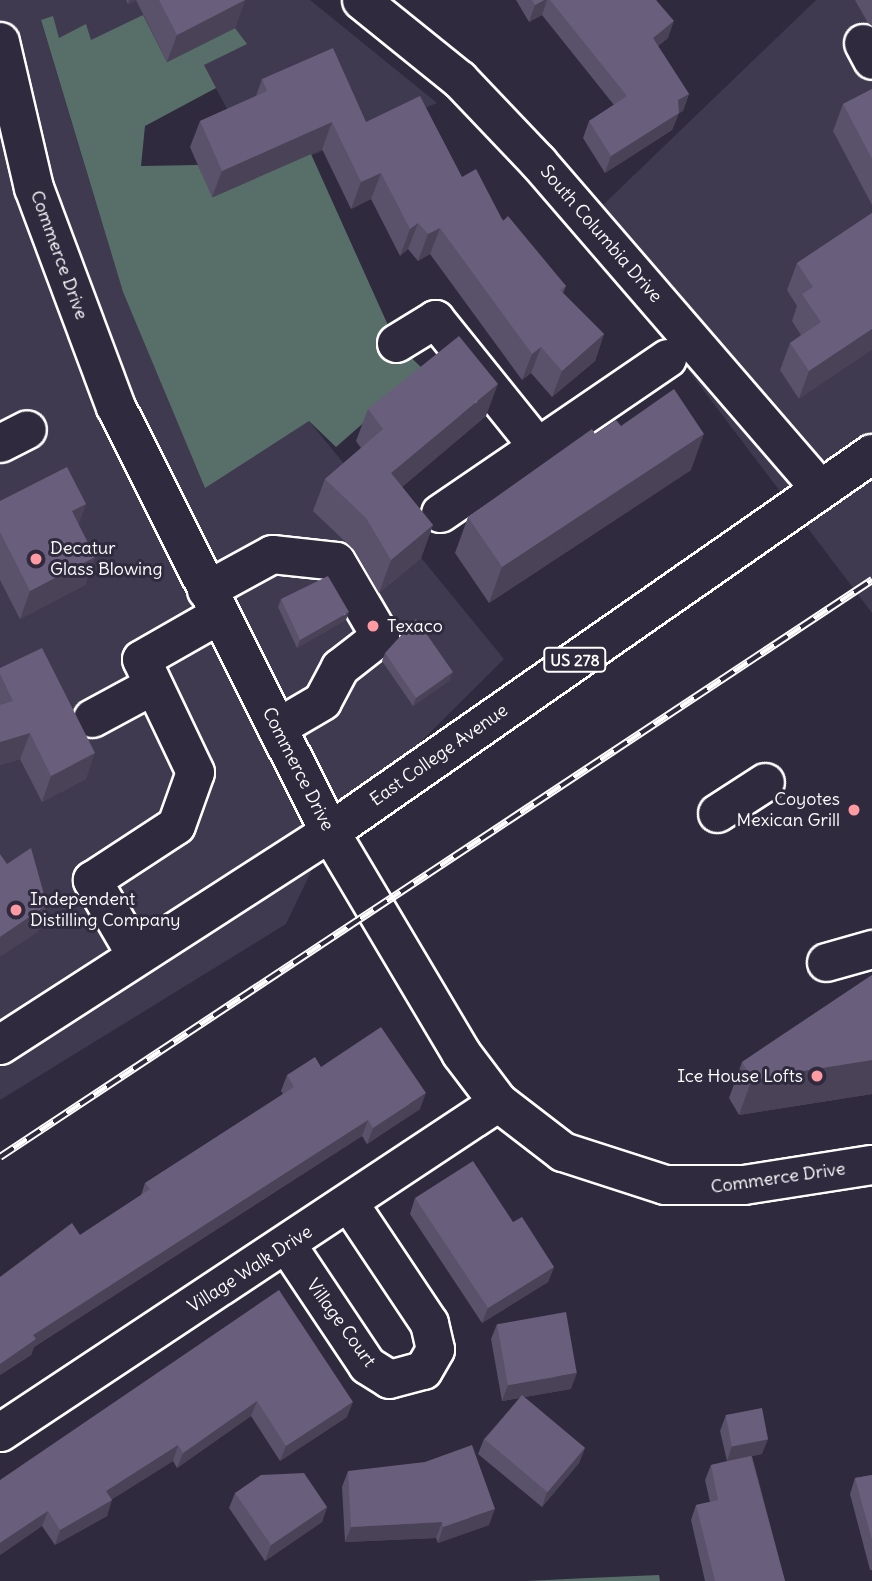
<!DOCTYPE html>
<style>
body{margin:0}
#map{position:relative;width:872px;height:1581px;overflow:hidden;background:#2f2a3d;font-family:Delius,sans-serif}
div>[style]{position:absolute}
.built>*{inset:0;background:#403a50}
.green>*{inset:0;background:#586e69}
.roads{filter:drop-shadow(2px 0 #fff) drop-shadow(-2px 0 #fff) drop-shadow(0 2px #fff) drop-shadow(0 -2px #fff)}
.minor>*{height:37px;margin:-18.5px;padding:0 18.5px;transform-origin:18.5px;border-radius:18.5px;background:#2f2a3d}
.major>*{height:38px;margin:-19px;padding:0 19px;transform-origin:19px;border-radius:19px;background:#2f2a3d}
.rail>*{height:8px;margin-top:-4px;transform-origin:0;background:repeating-linear-gradient(90deg,#2f2a3d 0 16px,#fff 0 32px);box-sizing:border-box;border-block:2px solid #fff}
.wall>*{inset:0;background:#5a516a}
.shaded-wall>*{inset:0;background:#4a4256}
.building>*{inset:0;background:#695e7b;transform-origin:0 0}
.dots>*{width:19px;height:19px;translate:-50% -50%;box-sizing:border-box;border:4px solid #2f2a3d;border-radius:50%}
span{translate:-50% -50%;white-space:nowrap;text-align:center;line-height:1.15;-webkit-text-stroke:6px #2f2a3d;paint-order:stroke}
.shield-label span{padding:2px 5px;background:#2f2a3d;border:2px solid;border-radius:5px;-webkit-text-stroke-width:0}
.shield-label{font-size:16px;color:#fff;font-weight:700}
.street-label{font-size:18px;color:#fff}
.poi-label{font-size:18px;color:#fff}
.left{translate:0 -50%;text-align:left}
.right{translate:-100% -50%;text-align:right}
</style>
<div id="map">
<div class="built">
<i style="clip-path:polygon(0 0,310px 0,437px 103px,212px 197px,190px 147px,237px 127px,203px 65px,246px 44px,235px 28px,167px 62px,91px 40px,58px 38px,53px 17px,41px 21px,123px 292px,205px 487px,309px 421px,504px 659px,330px 832px,286px 924px,0 1100px)"></i>
<i style="clip-path:polygon(816px 0,872px 0,872px 613px,580px 227px)"></i>
</div>
<div class="green">
<i style="clip-path:polygon(143px 15px,167px 62px,235px 28px,247px 44px,204px 65px,216px 88px,145px 126px,141px 166px,198px 165px,213px 197px,311px 154px,396px 343px,424px 370px,336px 447px,309px 421px,205px 488px,123px 292px,41px 20px,53px 16px,59px 38px,86px 24px,91px 40px)"></i>
<i style="clip-path:polygon(659px 1575px,660px 1581px,526px 1581px,588px 1578px)"></i>
</div>
<div class="roads">
<div class="minor">
<i style="left:361px;top:0;width:126px;rotate:38.9deg"></i>
<i style="left:459px;top:79px;width:115px;rotate:46.4deg"></i>
<i style="left:538px;top:162px;width:432px;rotate:49.2deg"></i>
<i style="left:863px;top:43px;width:19px;rotate:62deg"></i>
<i style="left:396px;top:343px;width:46px;rotate:-31.6deg"></i>
<i style="left:435px;top:319px;width:163px;rotate:51.2deg"></i>
<i style="left:0;top:443px;width:30px;rotate:-27deg"></i>
<i style="left:440px;top:513px;width:275px;rotate:-34.3deg"></i>
<i style="left:206px;top:590px;width:75px;rotate:-28.6deg"></i>
<i style="left:272px;top:554px;width:64px;rotate:6.2deg"></i>
<i style="left:336px;top:561px;width:87px;rotate:59.6deg"></i>
<i style="left:380px;top:636px;width:51px;rotate:142.2deg"></i>
<i style="left:340px;top:667px;width:38px;rotate:118deg"></i>
<i style="left:322px;top:701px;width:53px;rotate:149.6deg"></i>
<i style="left:92px;top:718px;width:69px;rotate:-28.4deg"></i>
<i style="left:717px;top:813px;width:57px;rotate:-32.9deg"></i>
<i style="left:135px;top:954px;width:86px;rotate:-120.2deg"></i>
<i style="left:92px;top:880px;width:100px;rotate:-33.2deg"></i>
<i style="left:176px;top:825px;width:56px;rotate:-70.3deg"></i>
<i style="left:195px;top:772px;width:125px;rotate:-115.5deg"></i>
<i style="left:141px;top:659px;width:89px;rotate:-29.7deg"></i>
<i style="left:826px;top:962px;width:48px;rotate:-15.8deg"></i>
<i style="left:287px;top:1245px;width:144px;rotate:56.3deg"></i>
<i style="left:367px;top:1365px;width:26px;rotate:32deg"></i>
<i style="left:389px;top:1379px;width:35px;rotate:-15deg"></i>
<i style="left:423px;top:1370px;width:24px;rotate:-60deg"></i>
<i style="left:435px;top:1349px;width:27px;rotate:-103deg"></i>
<i style="left:429px;top:1323px;width:144px;rotate:-123.7deg"></i>
<i style="left:0;top:1432px;width:597px;rotate:-33.53deg"></i>
</div>
<div class="major">
<i style="left:0;top:42px;width:150px;rotate:76.9deg"></i>
<i style="left:34px;top:188px;width:234px;rotate:69.5deg"></i>
<i style="left:116px;top:407px;width:476px;rotate:63.3deg"></i>
<i style="left:330px;top:832px;width:257px;rotate:59.3deg"></i>
<i style="left:461px;top:1053px;width:61px;rotate:52.9deg"></i>
<i style="left:498px;top:1102px;width:82px;rotate:37.6deg"></i>
<i style="left:563px;top:1152px;width:107px;rotate:17.9deg"></i>
<i style="left:665px;top:1185px;width:79px"></i>
<i style="left:744px;top:1185px;width:130px;rotate:-8.9deg"></i>
<i style="left:0;top:1045px;width:393px;rotate:-32.8deg"></i>
<i style="left:330px;top:832px;width:661px;rotate:-34.89deg"></i>
</div>
</div>
<div class="rail">
<i style="left:0;top:1157px;width:1046px;rotate:-33.49deg"></i>
</div>
<div class="wall">
<i style="clip-path:polygon(126px 0,245px 0,235px 28px,167px 62px,136px 0,128px 4px)"></i>
<i style="clip-path:polygon(516px 0,656px 0,668px 38px,658px 46px,689px 94px,683px 111px,679px 113px,672px 130px,605px 173px,583px 138px,589px 121px,614px 105px,542px 15px,529px 22px)"></i>
<i style="clip-path:polygon(855px 0,872px 0,872px 26px,868px 23px)"></i>
<i style="clip-path:polygon(262px 79px,366px 122px,462px 177px,566px 286px,563px 293px,604px 334px,595px 361px,552px 397px,531px 373px,522px 380px,430px 254px,418px 261px,408px 249px,400px 256px,371px 199px,351px 209px,322px 149px,212px 197px,190px 147px,200px 121px,256px 96px)"></i>
<i style="clip-path:polygon(872px 89px,872px 205px,833px 131px,843px 104px)"></i>
<i style="clip-path:polygon(872px 213px,799px 399px,780px 370px,790px 343px,801px 335px,792px 321px,797px 306px,787px 290px,797px 263px)"></i>
<i style="clip-path:polygon(368px 409px,486px 416px,402px 487px,433px 525px,421px 558px,379px 593px,354px 550px,313px 511px,325px 479px,361px 448px,356px 441px)"></i>
<i style="clip-path:polygon(621px 426px,691px 470px,489px 603px,455px 553px,468px 517px,595px 434px)"></i>
<i style="clip-path:polygon(0 501px,86px 504px,78px 524px,95px 557px,85px 585px,20px 619px,0 580px)"></i>
<i style="clip-path:polygon(281px 599px,346px 620px,297px 648px,278px 607px)"></i>
<i style="clip-path:polygon(385px 653px,450px 680px,413px 706px,382px 661px)"></i>
<i style="clip-path:polygon(0 668px,86px 779px,42px 802px,20px 759px,0 765px)"></i>
<i style="clip-path:polygon(872px 975px,872px 1094px,739px 1115px,729px 1098px,742px 1062px)"></i>
<i style="clip-path:polygon(321px 1067px,420px 1109px,367px 1144px,362px 1136px,34px 1347px,31px 1355px,0 1375px,0 1277px,80px 1235px,141px 1195px,145px 1183px,283px 1094px,281px 1091px,287px 1075px)"></i>
<i style="clip-path:polygon(415px 1198px,554px 1267px,548px 1282px,482px 1323px,410px 1214px)"></i>
<i style="clip-path:polygon(279px 1290px,347px 1417px,280px 1461px,251px 1416px,177px 1468px,173px 1461px,112px 1499px,107px 1516px,55px 1545px,42px 1526px,0 1555px)"></i>
<i style="clip-path:polygon(497px 1324px,571px 1389px,524px 1397px,585px 1448px,579px 1463px,542px 1507px,478px 1454px,484px 1439px,520px 1398px,502px 1401px,491px 1339px)"></i>
<i style="clip-path:polygon(726px 1415px,762px 1454px,752px 1456px,785px 1581px,705px 1581px,691px 1520px,696px 1505px,710px 1502px,705px 1480px,711px 1465px,727px 1461px,720px 1431px)"></i>
<i style="clip-path:polygon(348px 1471px,489px 1525px,438px 1543px,436px 1538px,345px 1542px,342px 1487px)"></i>
<i style="clip-path:polygon(872px 1475px,872px 1570px,870px 1570px,850px 1494px,855px 1478px)"></i>
<i style="clip-path:polygon(235px 1493px,327px 1507px,322px 1522px,265px 1561px,229px 1508px)"></i>
</div>
<div class="shaded-wall">
<i style="clip-path:polygon(129px 0,136px 0,128px 4px)"></i>
<i style="clip-path:polygon(245px 0,235px 28px,167px 62px,177px 35px)"></i>
<i style="clip-path:polygon(544px 0,547px 0,542px 15px,529px 22px,535px 5px)"></i>
<i style="clip-path:polygon(674px 21px,668px 38px,647px 55px,653px 38px)"></i>
<i style="clip-path:polygon(689px 94px,683px 111px,679px 113px,672px 130px,605px 173px,611px 156px,678px 100px)"></i>
<i style="clip-path:polygon(332px 122px,322px 149px,212px 197px,222px 171px)"></i>
<i style="clip-path:polygon(381px 173px,371px 199px,351px 209px,361px 182px)"></i>
<i style="clip-path:polygon(418px 223px,408px 249px,400px 256px,410px 229px)"></i>
<i style="clip-path:polygon(440px 228px,430px 254px,418px 261px,428px 234px)"></i>
<i style="clip-path:polygon(872px 329px,872px 350px,799px 399px,809px 371px)"></i>
<i style="clip-path:polygon(604px 334px,595px 361px,552px 397px,562px 371px)"></i>
<i style="clip-path:polygon(541px 347px,531px 373px,522px 380px,532px 354px)"></i>
<i style="clip-path:polygon(498px 384px,486px 416px,379px 506px,391px 473px)"></i>
<i style="clip-path:polygon(704px 434px,691px 470px,489px 603px,502px 567px)"></i>
<i style="clip-path:polygon(86px 504px,76px 532px,72px 511px)"></i>
<i style="clip-path:polygon(433px 525px,421px 558px,379px 593px,391px 560px)"></i>
<i style="clip-path:polygon(95px 557px,85px 585px,20px 619px,30px 591px)"></i>
<i style="clip-path:polygon(349px 612px,346px 620px,297px 648px,300px 640px)"></i>
<i style="clip-path:polygon(453px 672px,450px 680px,413px 706px,416px 698px)"></i>
<i style="clip-path:polygon(30px 733px,20px 759px,0 765px,0 742px)"></i>
<i style="clip-path:polygon(95px 753px,86px 779px,42px 802px,51px 776px)"></i>
<i style="clip-path:polygon(47px 905px,38px 932px,0 957px,0 937px)"></i>
<i style="clip-path:polygon(872px 1060px,872px 1094px,739px 1115px,752px 1079px)"></i>
<i style="clip-path:polygon(426px 1093px,420px 1109px,367px 1144px,373px 1128px)"></i>
<i style="clip-path:polygon(368px 1120px,362px 1136px,34px 1347px,31px 1355px,0 1375px,0 1364px,33px 1335px)"></i>
<i style="clip-path:polygon(554px 1267px,548px 1282px,482px 1323px,488px 1308px)"></i>
<i style="clip-path:polygon(577px 1373px,571px 1389px,502px 1401px,508px 1385px)"></i>
<i style="clip-path:polygon(257px 1401px,251px 1416px,177px 1468px,183px 1453px)"></i>
<i style="clip-path:polygon(353px 1402px,347px 1417px,280px 1461px,286px 1446px)"></i>
<i style="clip-path:polygon(768px 1439px,762px 1454px,727px 1461px,732px 1446px)"></i>
<i style="clip-path:polygon(178px 1445px,173px 1461px,100px 1507px,106px 1491px)"></i>
<i style="clip-path:polygon(585px 1448px,579px 1463px,542px 1507px,547px 1492px)"></i>
<i style="clip-path:polygon(112px 1500px,107px 1516px,55px 1545px,60px 1530px)"></i>
<i style="clip-path:polygon(327px 1507px,322px 1522px,265px 1561px,271px 1545px)"></i>
<i style="clip-path:polygon(495px 1509px,489px 1525px,438px 1543px,443px 1527px)"></i>
<i style="clip-path:polygon(48px 1511px,42px 1526px,0 1555px,0 1543px)"></i>
<i style="clip-path:polygon(442px 1522px,436px 1538px,345px 1542px,351px 1527px)"></i>
</div>
<div class="building">
<i style="clip-path:polygon(159px 0,245px 0,177px 35px)"></i>
<i style="clip-path:polygon(532px 0,544px 0,535px 5px)"></i>
<i style="clip-path:polygon(550px 0,656px 0,674px 21px,653px 38px,689px 94px,678px 100px,679px 113px,611px 156px,589px 121px,627px 96px)"></i>
<i style="clip-path:polygon(333px 48px,366px 122px,420px 96px,462px 177px,476px 169px,503px 221px,508px 216px,566px 286px,560px 290px,604px 334px,562px 371px,541px 347px,532px 354px,440px 228px,428px 234px,418px 223px,410px 229px,381px 173px,361px 182px,332px 122px,222px 171px,200px 121px,267px 91px,262px 79px)"></i>
<i style="clip-path:polygon(872px 89px,872px 159px,843px 104px)"></i>
<i style="clip-path:polygon(872px 213px,872px 329px,809px 371px,790px 343px,821px 322px,802px 294px,813px 287px,797px 263px)"></i>
<i style="clip-path:polygon(459px 336px,498px 384px,391px 473px,433px 525px,391px 560px,366px 518px,325px 479px,383px 429px,368px 409px)"></i>
<i style="clip-path:polygon(674px 389px,704px 434px,502px 567px,468px 517px,592px 429px,595px 434px,616px 420px,621px 426px)"></i>
<i style="clip-path:polygon(67px 467px,86px 504px,72px 511px,95px 557px,30px 591px,0 532px,0 501px)"></i>
<i style="clip-path:polygon(328px 576px,349px 612px,300px 640px,281px 599px)"></i>
<i style="clip-path:polygon(416px 619px,453px 672px,416px 698px,385px 653px)"></i>
<i style="clip-path:polygon(42px 648px,95px 753px,51px 776px,30px 733px,0 742px,0 705px,13px 701px,0 674px,0 668px)"></i>
<i style="clip-path:polygon(31px 848px,47px 905px,0 937px,0 854px,7px 864px)"></i>
<i style="clip-path:polygon(872px 975px,872px 1060px,752px 1079px,742px 1062px)"></i>
<i style="clip-path:polygon(381px 1027px,426px 1093px,373px 1128px,368px 1120px,33px 1335px,36px 1339px,0 1364px,0 1277px,72px 1223px,80px 1235px,150px 1189px,145px 1183px,294px 1087px,287px 1075px,315px 1057px,321px 1067px)"></i>
<i style="clip-path:polygon(473px 1161px,513px 1222px,522px 1217px,554px 1267px,488px 1308px,415px 1198px)"></i>
<i style="clip-path:polygon(279px 1290px,353px 1402px,286px 1446px,257px 1401px,183px 1453px,178px 1445px,106px 1491px,112px 1500px,60px 1530px,48px 1511px,0 1543px,0 1480px)"></i>
<i style="left:566px;top:1312px;width:62px;height:70px;rotate:80deg"></i>
<i style="left:522px;top:1395px;width:82px;height:58px;rotate:40deg"></i>
<i style="left:762px;top:1408px;width:32px;height:37px;rotate:79deg"></i>
<i style="clip-path:polygon(472px 1445px,495px 1509px,443px 1527px,442px 1522px,351px 1527px,348px 1471px,425px 1462px)"></i>
<i style="clip-path:polygon(751px 1456px,785px 1581px,715px 1581px,696px 1505px,718px 1500px,711px 1465px)"></i>
<i style="clip-path:polygon(304px 1473px,327px 1507px,271px 1545px,235px 1493px,261px 1475px)"></i>
<i style="clip-path:polygon(872px 1475px,872px 1540px,855px 1478px)"></i>
</div>
<div class="dots">
<i style="left:36px;top:559px;background:#ff9aa2"></i>
<i style="left:373px;top:626px;background:#ff9aa2"></i>
<i style="left:854px;top:810px;background:#ff9aa2"></i>
<i style="left:16px;top:910px;background:#ff9aa2"></i>
<i style="left:817px;top:1076px;background:#ff9aa2"></i>
</div>
<div class="shield-label">
<span style="left:575px;top:660px">US 278</span>
</div>
<div class="street-label">
<span style="left:601px;top:234px;rotate:49deg">South Columbia Drive</span>
<span style="left:59px;top:255px;rotate:70deg">Commerce Drive</span>
<span style="left:439px;top:755px;rotate:-35deg">East College Avenue</span>
<span style="left:298px;top:769px;rotate:63deg">Commerce Drive</span>
<span style="left:778px;top:1178px;rotate:-8deg">Commerce Drive</span>
<span style="left:250px;top:1269px;rotate:-33deg">Village Walk Drive</span>
<span style="left:341px;top:1323px;rotate:54deg">Village Court</span>
</div>
<div class="poi-label">
<span class="left" style="left:50px;top:559px">Decatur<br>Glass Blowing</span>
<span class="left" style="left:387px;top:626px">Texaco</span>
<span class="right" style="left:840px;top:810px">Coyotes<br>Mexican Grill</span>
<span class="left" style="left:30px;top:910px">Independent<br>Distilling Company</span>
<span class="right" style="left:803px;top:1076px">Ice House Lofts</span>
</div>
</div>
